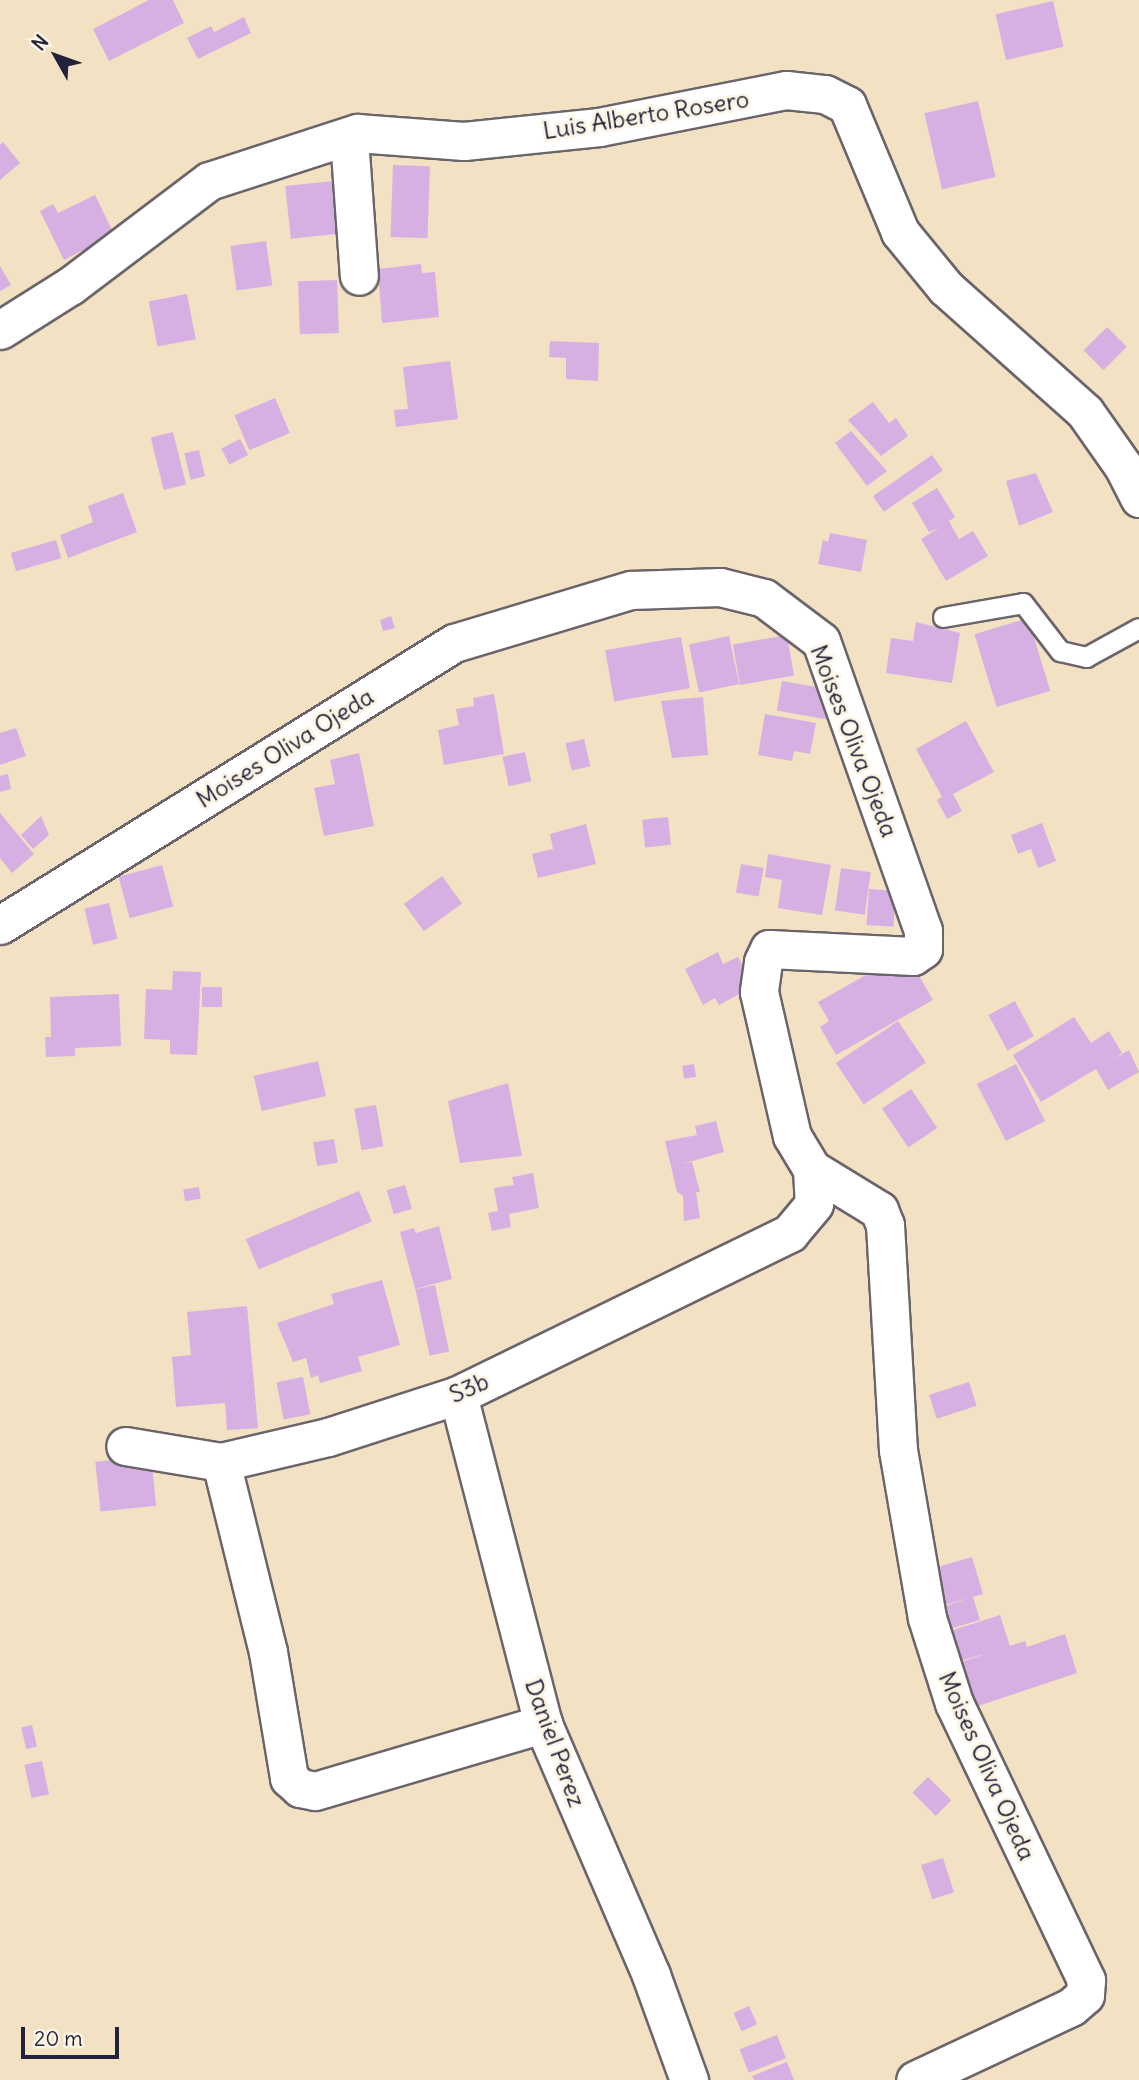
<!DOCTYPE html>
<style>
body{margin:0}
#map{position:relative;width:1139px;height:2080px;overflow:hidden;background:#f3e1c4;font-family:Delius,sans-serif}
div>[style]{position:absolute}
.building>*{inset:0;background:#d6b0e2;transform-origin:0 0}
.roads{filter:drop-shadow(2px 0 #6b656b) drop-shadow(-2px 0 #6b656b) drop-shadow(0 2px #6b656b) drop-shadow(0 -2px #6b656b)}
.lane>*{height:19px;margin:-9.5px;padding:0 9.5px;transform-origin:9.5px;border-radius:9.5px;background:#fff}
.street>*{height:37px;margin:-18.5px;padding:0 18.5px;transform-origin:18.5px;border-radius:18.5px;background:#fff}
span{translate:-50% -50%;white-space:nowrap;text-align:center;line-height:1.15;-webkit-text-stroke:6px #fcf5e5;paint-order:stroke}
.street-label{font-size:24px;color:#22223b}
.north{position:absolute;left:21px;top:21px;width:70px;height:70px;-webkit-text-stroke:5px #fcf5e5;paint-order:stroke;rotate:310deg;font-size:19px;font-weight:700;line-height:28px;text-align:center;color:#22223b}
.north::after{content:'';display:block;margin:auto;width:24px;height:32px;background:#22223b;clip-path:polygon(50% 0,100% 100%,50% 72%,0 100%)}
.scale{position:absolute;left:21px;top:2027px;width:98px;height:32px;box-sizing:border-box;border:4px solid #22223b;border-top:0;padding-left:9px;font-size:21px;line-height:24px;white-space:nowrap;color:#22223b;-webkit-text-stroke:5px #fcf5e5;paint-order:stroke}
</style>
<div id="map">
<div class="building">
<i style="clip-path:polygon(149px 0,173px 0,184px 23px,109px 61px,93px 29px)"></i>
<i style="left:1053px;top:1px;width:47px;height:59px;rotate:77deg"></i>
<i style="clip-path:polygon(244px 17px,251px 33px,198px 59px,187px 38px,211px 26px,214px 32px)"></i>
<i style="left:978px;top:101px;width:78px;height:55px;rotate:77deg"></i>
<i style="clip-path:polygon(3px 142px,20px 163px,0 180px,0 145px)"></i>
<i style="left:393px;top:165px;width:37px;height:72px;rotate:2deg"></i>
<i style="left:333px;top:181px;width:53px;height:48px;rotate:84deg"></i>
<i style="clip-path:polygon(95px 195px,114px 234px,64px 260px,40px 211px,53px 204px,58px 213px)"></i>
<i style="left:266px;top:241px;width:45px;height:36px;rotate:82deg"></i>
<i style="clip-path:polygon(421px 264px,422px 273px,435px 272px,439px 317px,382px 323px,378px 269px)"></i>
<i style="clip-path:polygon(0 266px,11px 285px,0 291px)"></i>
<i style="left:337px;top:280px;width:53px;height:39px;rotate:88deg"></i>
<i style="left:187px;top:294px;width:46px;height:39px;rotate:79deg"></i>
<i style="left:1107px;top:327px;width:28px;height:33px;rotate:45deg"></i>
<i style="clip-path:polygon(550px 341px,599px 343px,598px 381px,566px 379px,566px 358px,549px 357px)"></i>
<i style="clip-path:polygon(450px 361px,458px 419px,396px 427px,394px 410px,408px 409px,403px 367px)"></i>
<i style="left:275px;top:398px;width:38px;height:44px;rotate:67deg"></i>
<i style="clip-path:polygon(873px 402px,889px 423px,896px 418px,908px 436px,881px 456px,848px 420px)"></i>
<i style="clip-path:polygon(851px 431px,887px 471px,867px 486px,835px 443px)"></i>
<i style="left:173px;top:432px;width:54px;height:23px;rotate:76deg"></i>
<i style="left:240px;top:439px;width:18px;height:21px;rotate:63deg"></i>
<i style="left:199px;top:450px;width:27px;height:15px;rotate:77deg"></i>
<i style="left:932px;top:455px;width:19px;height:72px;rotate:55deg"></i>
<i style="clip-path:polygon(1036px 473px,1053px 512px,1019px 526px,1006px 481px)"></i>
<i style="clip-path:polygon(937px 488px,955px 517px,949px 521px,959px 539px,973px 531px,988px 556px,946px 581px,921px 539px,939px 528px,929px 532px,912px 503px)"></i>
<i style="clip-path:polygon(123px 493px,137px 532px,68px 558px,60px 535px,93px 522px,88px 506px)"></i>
<i style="clip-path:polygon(830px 533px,867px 540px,861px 572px,818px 564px,823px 540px,828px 542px)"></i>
<i style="left:56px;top:540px;width:19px;height:47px;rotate:74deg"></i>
<i style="clip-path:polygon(391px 616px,395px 628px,383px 631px,380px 620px)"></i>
<i style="left:1028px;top:618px;width:76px;height:56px;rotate:73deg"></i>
<i style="clip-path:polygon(916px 622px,960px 633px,952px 683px,886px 673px,891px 638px,913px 641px)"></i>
<i style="left:787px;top:635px;width:41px;height:55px;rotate:80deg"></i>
<i style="left:729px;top:636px;width:49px;height:41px;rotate:78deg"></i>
<i style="left:681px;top:637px;width:52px;height:77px;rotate:80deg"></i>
<i style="left:782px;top:681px;width:51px;height:30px;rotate:10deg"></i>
<i style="clip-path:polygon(494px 694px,504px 754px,444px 765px,438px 730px,459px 725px,456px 709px,474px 706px,473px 698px)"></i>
<i style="clip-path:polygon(703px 697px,708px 755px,672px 758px,661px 701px)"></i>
<i style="clip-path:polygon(765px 714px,816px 723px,810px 754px,794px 751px,792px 761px,758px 755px)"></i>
<i style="clip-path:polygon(966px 721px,994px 772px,953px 794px,962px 811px,947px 819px,937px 800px,942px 797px,916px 749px)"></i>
<i style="clip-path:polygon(16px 728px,26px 756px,0 765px,0 733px)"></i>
<i style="left:584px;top:739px;width:28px;height:19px;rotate:77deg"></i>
<i style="left:525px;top:752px;width:30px;height:23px;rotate:78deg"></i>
<i style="clip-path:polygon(359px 753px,374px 826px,324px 836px,314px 788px,335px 784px,330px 760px)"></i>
<i style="clip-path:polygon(8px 774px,11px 789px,0 792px,0 776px)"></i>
<i style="clip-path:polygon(0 813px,34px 854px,12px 873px,0 858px)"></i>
<i style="clip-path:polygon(41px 816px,49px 835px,33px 849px,21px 835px)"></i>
<i style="left:668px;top:817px;width:28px;height:26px;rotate:84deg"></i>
<i style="clip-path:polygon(1042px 823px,1056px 861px,1038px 868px,1031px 849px,1018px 854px,1011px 835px)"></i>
<i style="clip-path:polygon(586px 824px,596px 864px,538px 878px,532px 854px,553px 849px,550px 834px)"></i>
<i style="clip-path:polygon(768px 854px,831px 865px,822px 915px,778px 908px,782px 880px,765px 877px)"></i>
<i style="left:741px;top:864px;width:23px;height:29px;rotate:10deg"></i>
<i style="left:162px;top:865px;width:43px;height:45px;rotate:75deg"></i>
<i style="left:841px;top:868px;width:30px;height:43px;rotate:8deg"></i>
<i style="left:442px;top:876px;width:34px;height:47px;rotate:54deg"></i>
<i style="left:869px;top:889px;width:27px;height:36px;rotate:4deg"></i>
<i style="left:109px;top:903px;width:37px;height:25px;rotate:77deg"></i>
<i style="clip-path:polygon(718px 952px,723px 964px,738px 957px,749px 978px,747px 990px,719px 1005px,715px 998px,703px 1005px,685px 969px)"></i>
<i style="clip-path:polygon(896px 958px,907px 978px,917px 972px,933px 1000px,836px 1055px,820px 1027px,829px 1021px,818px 1002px)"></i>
<i style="clip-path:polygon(173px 971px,201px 972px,197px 1055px,170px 1054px,170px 1040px,144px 1039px,146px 989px,172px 990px)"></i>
<i style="left:202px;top:987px;width:20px;height:20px"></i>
<i style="clip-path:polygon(119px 994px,121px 1046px,75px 1048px,75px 1056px,46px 1057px,45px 1037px,51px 1037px,50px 997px)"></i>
<i style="left:1015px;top:1001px;width:40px;height:30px;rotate:62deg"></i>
<i style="clip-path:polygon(1074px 1017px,1091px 1043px,1109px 1031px,1122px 1053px,1114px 1059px,1129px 1050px,1139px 1072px,1108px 1090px,1096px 1069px,1041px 1102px,1013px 1055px)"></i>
<i style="left:898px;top:1021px;width:50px;height:75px;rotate:56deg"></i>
<i style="left:318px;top:1061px;width:36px;height:66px;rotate:77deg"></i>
<i style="left:694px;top:1064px;width:13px;height:12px;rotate:81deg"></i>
<i style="left:1016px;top:1064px;width:64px;height:44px;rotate:63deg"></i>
<i style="clip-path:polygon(508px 1083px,522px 1156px,460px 1163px,448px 1101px)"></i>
<i style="left:911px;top:1089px;width:47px;height:35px;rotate:56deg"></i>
<i style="left:376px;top:1105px;width:42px;height:22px;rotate:80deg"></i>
<i style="clip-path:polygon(716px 1121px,724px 1152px,682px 1164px,692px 1162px,700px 1192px,696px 1192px,700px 1218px,684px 1221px,683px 1196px,677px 1192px,665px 1141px,697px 1135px,695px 1126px)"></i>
<i style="left:334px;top:1139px;width:24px;height:21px;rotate:81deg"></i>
<i style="clip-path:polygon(533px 1173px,539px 1208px,509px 1214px,511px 1227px,492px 1231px,488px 1213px,498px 1211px,494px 1188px,514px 1185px,512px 1177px)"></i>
<i style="left:405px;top:1185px;width:25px;height:19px;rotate:74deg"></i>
<i style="left:199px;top:1187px;width:12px;height:16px;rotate:81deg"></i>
<i style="left:359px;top:1191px;width:33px;height:123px;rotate:67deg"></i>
<i style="clip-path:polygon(439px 1226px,452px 1279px,415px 1289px,400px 1232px,414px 1228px,416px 1233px)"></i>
<i style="clip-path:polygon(382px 1280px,400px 1345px,358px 1357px,362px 1371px,320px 1383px,318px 1375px,311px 1378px,306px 1358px,293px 1362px,277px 1323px,334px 1304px,331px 1294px)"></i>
<i style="left:435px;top:1285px;width:68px;height:20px;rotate:78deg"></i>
<i style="clip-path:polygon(247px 1306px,258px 1428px,227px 1430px,225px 1403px,176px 1407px,172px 1357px,191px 1355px,187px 1312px)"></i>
<i style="left:303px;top:1377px;width:38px;height:27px;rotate:79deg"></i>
<i style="left:969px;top:1382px;width:25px;height:42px;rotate:72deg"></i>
<i style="left:151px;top:1456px;width:50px;height:56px;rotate:84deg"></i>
<i style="clip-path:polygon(972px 1557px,983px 1594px,973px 1597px,980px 1620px,946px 1630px,940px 1608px,969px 1598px,938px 1607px,927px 1570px)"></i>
<i style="clip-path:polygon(1000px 1615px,1010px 1646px,1025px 1641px,1027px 1647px,1065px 1634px,1077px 1673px,972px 1708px,958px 1663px,988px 1653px,959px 1661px,950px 1631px)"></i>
<i style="left:32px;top:1725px;width:22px;height:11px;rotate:77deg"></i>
<i style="left:42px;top:1761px;width:34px;height:18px;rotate:78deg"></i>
<i style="left:928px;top:1777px;width:33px;height:22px;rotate:45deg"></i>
<i style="left:943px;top:1858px;width:36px;height:23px;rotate:72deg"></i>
<i style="left:749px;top:2006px;width:20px;height:17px;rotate:66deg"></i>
<i style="left:777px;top:2035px;width:25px;height:40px;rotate:69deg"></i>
<i style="clip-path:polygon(787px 2062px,794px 2080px,754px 2080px,752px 2076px)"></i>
</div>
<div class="roads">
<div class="lane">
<i style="left:943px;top:617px;width:81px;rotate:-9.9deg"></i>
<i style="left:1023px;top:603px;width:61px;rotate:52.4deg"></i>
<i style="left:1060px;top:651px;width:27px;rotate:13deg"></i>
<i style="left:1086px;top:657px;width:60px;rotate:-28.7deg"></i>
</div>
<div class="street">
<i style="left:349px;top:138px;width:138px;rotate:85.9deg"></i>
<i style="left:0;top:330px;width:83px;rotate:-32.2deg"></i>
<i style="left:70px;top:286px;width:174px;rotate:-37.1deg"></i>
<i style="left:209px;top:181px;width:156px;rotate:-18deg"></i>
<i style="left:357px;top:133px;width:107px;rotate:4.3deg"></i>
<i style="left:464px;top:141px;width:136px;rotate:-5.9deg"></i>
<i style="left:599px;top:127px;width:191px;rotate:-11.2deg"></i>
<i style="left:786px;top:90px;width:39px;rotate:6deg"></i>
<i style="left:825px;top:94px;width:25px;rotate:27deg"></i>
<i style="left:847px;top:105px;width:138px;rotate:67.3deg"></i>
<i style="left:900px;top:232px;width:72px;rotate:50.6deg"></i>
<i style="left:946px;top:288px;width:186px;rotate:41.7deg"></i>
<i style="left:1085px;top:412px;width:66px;rotate:54.9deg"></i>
<i style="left:1123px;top:466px;width:36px;rotate:63deg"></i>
<i style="left:0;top:925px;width:534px;rotate:-31.85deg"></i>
<i style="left:454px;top:643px;width:185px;rotate:-16.7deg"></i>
<i style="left:631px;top:590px;width:89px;rotate:-1.9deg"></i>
<i style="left:720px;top:587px;width:45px;rotate:14deg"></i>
<i style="left:764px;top:598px;width:71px;rotate:37deg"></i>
<i style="left:821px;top:641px;width:306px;rotate:70.6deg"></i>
<i style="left:923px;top:930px;width:19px;rotate:90deg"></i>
<i style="left:923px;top:949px;width:12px;rotate:145deg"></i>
<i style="left:913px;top:956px;width:144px;rotate:-177.2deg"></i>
<i style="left:769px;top:949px;width:14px;rotate:115deg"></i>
<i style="left:763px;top:962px;width:30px;rotate:98deg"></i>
<i style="left:759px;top:992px;width:148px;rotate:77.1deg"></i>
<i style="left:792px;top:1136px;width:39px;rotate:59deg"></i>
<i style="left:812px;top:1169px;width:35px;rotate:87deg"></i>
<i style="left:814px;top:1204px;width:38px;rotate:130deg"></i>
<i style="left:790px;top:1233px;width:369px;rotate:154deg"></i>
<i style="left:458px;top:1395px;width:137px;rotate:162.1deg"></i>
<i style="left:328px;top:1437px;width:110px;rotate:166.8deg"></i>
<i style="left:221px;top:1462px;width:97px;rotate:-170.5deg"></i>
<i style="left:812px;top:1169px;width:79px;rotate:31.5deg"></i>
<i style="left:879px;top:1210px;width:16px;rotate:68deg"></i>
<i style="left:885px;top:1225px;width:225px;rotate:86.7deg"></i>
<i style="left:898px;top:1450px;width:170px;rotate:80.2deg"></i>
<i style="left:927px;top:1618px;width:89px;rotate:72.4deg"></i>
<i style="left:954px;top:1703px;width:307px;rotate:64.5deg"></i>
<i style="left:1086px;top:1980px;width:15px;rotate:94deg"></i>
<i style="left:1085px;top:1995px;width:18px;rotate:139deg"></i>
<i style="left:1071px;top:2007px;width:172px;rotate:154.9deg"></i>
<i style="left:458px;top:1395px;width:340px;rotate:75.5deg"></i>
<i style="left:543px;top:1724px;width:273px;rotate:66.7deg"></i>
<i style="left:651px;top:1975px;width:112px;rotate:70.1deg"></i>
<i style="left:221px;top:1462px;width:196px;rotate:76.1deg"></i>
<i style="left:268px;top:1652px;width:128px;rotate:80.5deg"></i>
<i style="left:289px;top:1778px;width:15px;rotate:42deg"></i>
<i style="left:300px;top:1788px;width:15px;rotate:11deg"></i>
<i style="left:315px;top:1791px;width:238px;rotate:-16.4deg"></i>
</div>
</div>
<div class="street-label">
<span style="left:646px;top:115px;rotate:-9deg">Luis Alberto Rosero</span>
<span style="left:854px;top:741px;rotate:69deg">Moises Oliva Ojeda</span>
<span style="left:285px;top:748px;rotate:-32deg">Moises Oliva Ojeda</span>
<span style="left:469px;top:1388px;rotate:-24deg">S3b</span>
<span style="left:555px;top:1743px;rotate:70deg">Daniel Perez</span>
<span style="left:987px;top:1766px;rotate:66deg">Moises Oliva Ojeda</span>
</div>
<div class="north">N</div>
<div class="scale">20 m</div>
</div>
